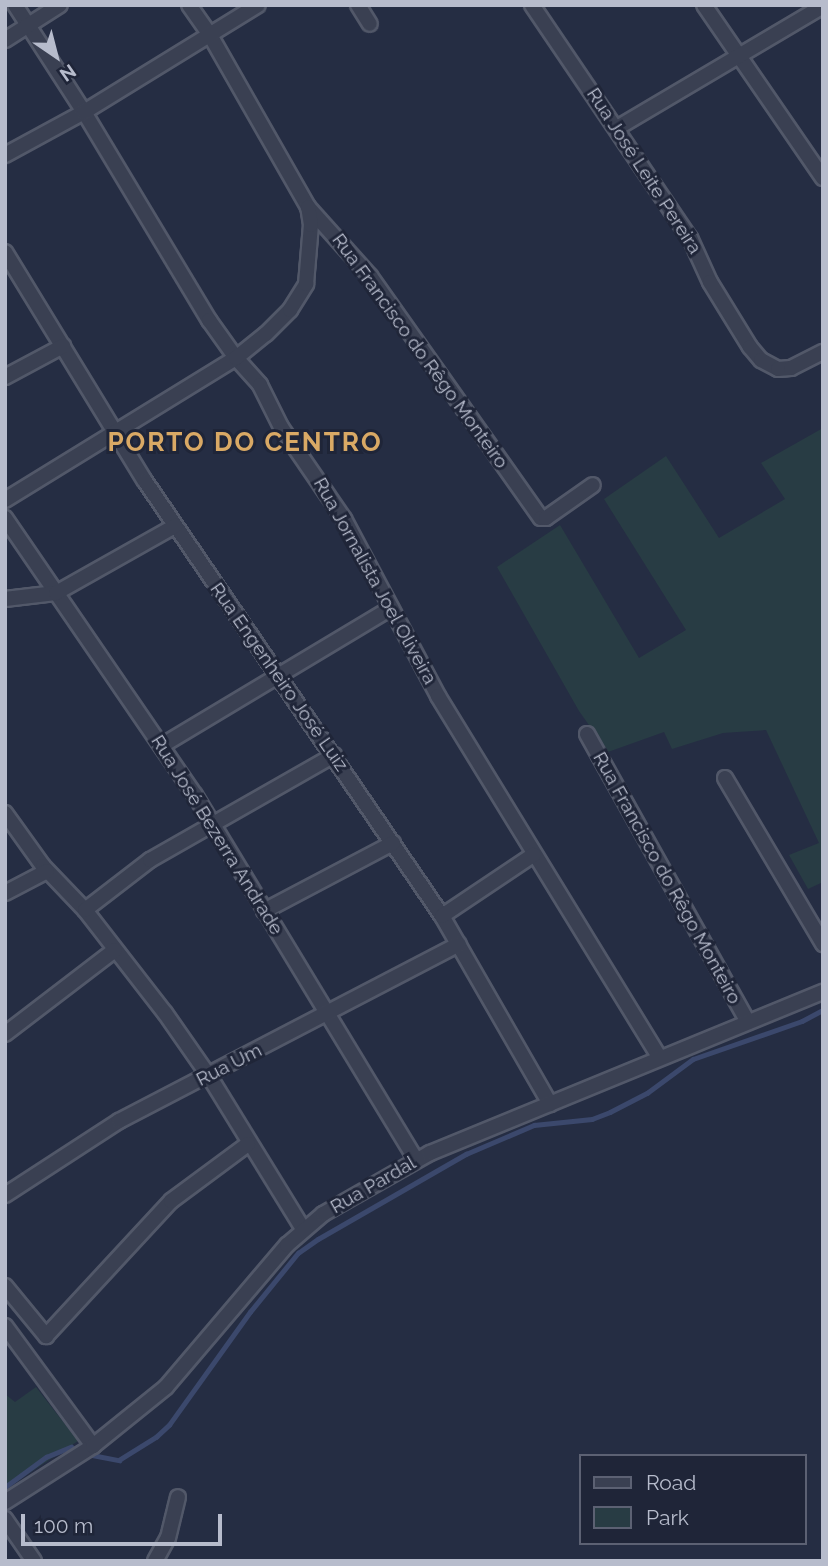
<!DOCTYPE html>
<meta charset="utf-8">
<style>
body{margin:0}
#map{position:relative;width:828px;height:1566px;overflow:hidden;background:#252d43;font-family:Raleway,sans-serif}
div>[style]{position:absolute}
.green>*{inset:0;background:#283c44}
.stream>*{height:4.5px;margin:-2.25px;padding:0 2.25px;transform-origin:2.25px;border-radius:2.25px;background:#3b486c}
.roads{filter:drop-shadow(2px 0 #525869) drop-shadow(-2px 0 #525869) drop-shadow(0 2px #525869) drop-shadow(0 -2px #525869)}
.minor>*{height:14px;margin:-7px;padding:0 7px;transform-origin:7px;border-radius:7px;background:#3a4052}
span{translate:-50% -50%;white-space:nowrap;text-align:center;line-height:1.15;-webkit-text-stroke:6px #1f2538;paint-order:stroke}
.street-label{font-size:19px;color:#b7bccc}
.district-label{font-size:26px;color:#d9a965;font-weight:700;letter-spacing:2px}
.frame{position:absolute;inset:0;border:7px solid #b7bccc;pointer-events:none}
.legend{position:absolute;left:579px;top:1454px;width:228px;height:91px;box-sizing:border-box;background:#1f2538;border:2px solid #5c6173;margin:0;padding:9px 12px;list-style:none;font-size:21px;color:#b7bccc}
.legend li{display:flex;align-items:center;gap:14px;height:35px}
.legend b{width:35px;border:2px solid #5c6173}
.north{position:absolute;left:21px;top:21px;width:70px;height:70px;-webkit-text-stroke:5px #1f2538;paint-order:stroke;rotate:145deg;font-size:19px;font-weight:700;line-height:28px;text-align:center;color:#b7bccc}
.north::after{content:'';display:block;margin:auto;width:24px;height:32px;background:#b7bccc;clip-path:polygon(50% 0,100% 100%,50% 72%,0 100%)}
.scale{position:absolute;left:21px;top:1514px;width:201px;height:32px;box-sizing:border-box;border:4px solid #b7bccc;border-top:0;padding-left:9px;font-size:21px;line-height:24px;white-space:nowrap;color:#b7bccc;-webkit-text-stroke:5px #1f2538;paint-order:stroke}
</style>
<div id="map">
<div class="green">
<i style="clip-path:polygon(823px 428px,823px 882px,808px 889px,789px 855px,819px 843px,766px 730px,723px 733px,672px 749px,664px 732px,608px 752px,579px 711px,497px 567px,560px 525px,639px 658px,686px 630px,604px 499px,666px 456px,719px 538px,785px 499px,761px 463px)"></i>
<i style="clip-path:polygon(36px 1387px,78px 1441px,5px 1489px,5px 1394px,15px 1402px)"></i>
</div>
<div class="stream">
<i style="left:87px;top:1454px;width:33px;rotate:11deg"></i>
<i style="left:119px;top:1460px;width:44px;rotate:-31.9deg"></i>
<i style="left:156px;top:1437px;width:18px;rotate:-43deg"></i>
<i style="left:169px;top:1425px;width:139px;rotate:-54.4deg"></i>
<i style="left:250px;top:1312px;width:76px;rotate:-50.9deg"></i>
<i style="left:298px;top:1253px;width:24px;rotate:-35deg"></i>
<i style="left:318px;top:1239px;width:171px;rotate:-29.9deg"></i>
<i style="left:466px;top:1154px;width:74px;rotate:-23.1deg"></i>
<i style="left:534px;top:1125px;width:58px;rotate:-5.9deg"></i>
<i style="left:592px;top:1119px;width:19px;rotate:-21deg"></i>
<i style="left:610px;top:1112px;width:42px;rotate:-27.2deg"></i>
<i style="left:647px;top:1093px;width:57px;rotate:-36.5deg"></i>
<i style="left:693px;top:1059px;width:115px;rotate:-19.2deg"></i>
<i style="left:802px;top:1021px;width:24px;rotate:-28deg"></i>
<i style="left:5px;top:1487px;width:51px;rotate:-36.2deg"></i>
<i style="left:46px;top:1457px;width:27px;rotate:-22deg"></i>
<i style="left:71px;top:1447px;width:9px;rotate:27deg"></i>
</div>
<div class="roads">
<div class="minor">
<i style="left:15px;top:5px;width:127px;rotate:57.2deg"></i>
<i style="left:84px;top:112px;width:243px;rotate:59deg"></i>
<i style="left:209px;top:320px;width:47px;rotate:54.6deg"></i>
<i style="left:236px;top:358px;width:36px;rotate:48deg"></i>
<i style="left:260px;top:385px;width:47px;rotate:63.4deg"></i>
<i style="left:281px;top:427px;width:112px;rotate:55.6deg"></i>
<i style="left:344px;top:519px;width:200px;rotate:62deg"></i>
<i style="left:438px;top:696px;width:423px;rotate:58.5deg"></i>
<i style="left:189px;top:5px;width:37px;rotate:55deg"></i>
<i style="left:210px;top:35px;width:198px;rotate:60.3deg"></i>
<i style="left:308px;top:207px;width:93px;rotate:48.1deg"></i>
<i style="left:370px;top:276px;width:296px;rotate:54.8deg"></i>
<i style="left:541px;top:518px;width:5px"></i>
<i style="left:546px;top:518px;width:57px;rotate:-35.1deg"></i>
<i style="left:358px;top:5px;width:22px;rotate:58deg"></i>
<i style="left:532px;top:5px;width:282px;rotate:55.9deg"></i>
<i style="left:690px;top:238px;width:48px;rotate:65.6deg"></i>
<i style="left:710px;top:282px;width:76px;rotate:58.4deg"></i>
<i style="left:750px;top:347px;width:17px;rotate:50deg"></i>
<i style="left:761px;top:360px;width:19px;rotate:28deg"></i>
<i style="left:778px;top:369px;width:13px;rotate:-4deg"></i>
<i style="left:791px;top:368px;width:36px;rotate:-27deg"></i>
<i style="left:704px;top:5px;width:210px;rotate:55.5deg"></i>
<i style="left:5px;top:40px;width:65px;rotate:-32.5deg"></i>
<i style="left:617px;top:128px;width:239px;rotate:-30.6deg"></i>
<i style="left:5px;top:155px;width:90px;rotate:-28.6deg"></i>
<i style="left:84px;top:112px;width:204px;rotate:-31.6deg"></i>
<i style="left:5px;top:252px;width:268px;rotate:58.6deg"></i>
<i style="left:145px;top:481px;width:527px;rotate:55.68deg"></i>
<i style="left:442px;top:916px;width:217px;rotate:60.1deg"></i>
<i style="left:5px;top:377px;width:66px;rotate:-28.1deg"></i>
<i style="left:5px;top:500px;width:271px;rotate:-31.6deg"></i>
<i style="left:236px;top:358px;width:38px;rotate:-39deg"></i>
<i style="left:266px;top:334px;width:34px;rotate:-45deg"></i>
<i style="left:290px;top:310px;width:31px;rotate:-58deg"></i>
<i style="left:306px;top:284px;width:59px;rotate:-85.2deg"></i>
<i style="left:311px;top:225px;width:18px;rotate:-99deg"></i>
<i style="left:5px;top:518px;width:336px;rotate:55.6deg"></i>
<i style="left:195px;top:795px;width:427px;rotate:58.8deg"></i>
<i style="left:5px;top:599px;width:51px;rotate:-6.7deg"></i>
<i style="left:56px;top:593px;width:137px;rotate:-29.4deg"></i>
<i style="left:587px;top:734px;width:330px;rotate:60.8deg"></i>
<i style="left:163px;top:745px;width:266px;rotate:-31deg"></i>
<i style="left:725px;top:778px;width:193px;rotate:59.4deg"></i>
<i style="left:5px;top:813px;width:65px;rotate:54.4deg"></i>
<i style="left:43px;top:866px;width:61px;rotate:46.3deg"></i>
<i style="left:85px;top:910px;width:130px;rotate:52.2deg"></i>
<i style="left:165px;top:1013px;width:77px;rotate:55.1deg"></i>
<i style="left:209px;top:1076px;width:180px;rotate:58.4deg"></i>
<i style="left:5px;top:893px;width:47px;rotate:-27.6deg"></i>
<i style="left:85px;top:910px;width:82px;rotate:-37.6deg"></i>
<i style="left:150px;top:860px;width:212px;rotate:-29.7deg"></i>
<i style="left:264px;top:911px;width:146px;rotate:-27.8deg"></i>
<i style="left:442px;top:916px;width:110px;rotate:-33.8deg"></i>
<i style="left:5px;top:1034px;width:138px;rotate:-37.4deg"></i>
<i style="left:5px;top:1195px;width:136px;rotate:-33deg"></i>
<i style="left:119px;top:1121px;width:383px;rotate:-27.5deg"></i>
<i style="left:5px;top:1286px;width:65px;rotate:50.6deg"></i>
<i style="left:46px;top:1336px;width:184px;rotate:-47.2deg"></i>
<i style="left:171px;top:1201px;width:96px;rotate:-36.5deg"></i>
<i style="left:5px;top:1326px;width:149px;rotate:53.7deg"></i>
<i style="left:5px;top:1502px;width:104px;rotate:-32.5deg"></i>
<i style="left:93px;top:1446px;width:94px;rotate:-38.9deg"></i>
<i style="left:166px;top:1387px;width:187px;rotate:-49.6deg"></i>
<i style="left:287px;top:1245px;width:48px;rotate:-40.7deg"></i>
<i style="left:323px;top:1214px;width:123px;rotate:-29.7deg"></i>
<i style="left:430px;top:1153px;width:425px;rotate:-22.3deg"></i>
<i style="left:5px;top:1519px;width:51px;rotate:55.4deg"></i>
<i style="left:155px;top:1561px;width:26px;rotate:-61deg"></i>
<i style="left:168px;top:1538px;width:42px;rotate:-76.3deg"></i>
</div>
</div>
<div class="street-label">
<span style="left:644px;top:171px;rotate:57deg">Rua José Leite Pereira</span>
<span style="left:420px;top:351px;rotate:54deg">Rua Francisco do Rêgo Monteiro</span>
<span style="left:375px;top:581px;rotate:61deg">Rua Jornalista Joel Oliveira</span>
<span style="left:279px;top:677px;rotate:55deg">Rua Engenheiro José Luiz</span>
<span style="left:217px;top:835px;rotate:58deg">Rua José Bezerra Andrade</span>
<span style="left:667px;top:878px;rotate:61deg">Rua Francisco do Rêgo Monteiro</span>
<span style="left:229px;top:1065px;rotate:-27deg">Rua Um</span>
<span style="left:373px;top:1185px;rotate:-30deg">Rua Pardal</span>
</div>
<div class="district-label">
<span style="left:245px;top:443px">PORTO DO CENTRO</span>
</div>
<div class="frame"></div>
<ul class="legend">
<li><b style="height:9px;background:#3a4052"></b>Road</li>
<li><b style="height:19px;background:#283c44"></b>Park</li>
</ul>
<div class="north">N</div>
<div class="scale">100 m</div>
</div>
